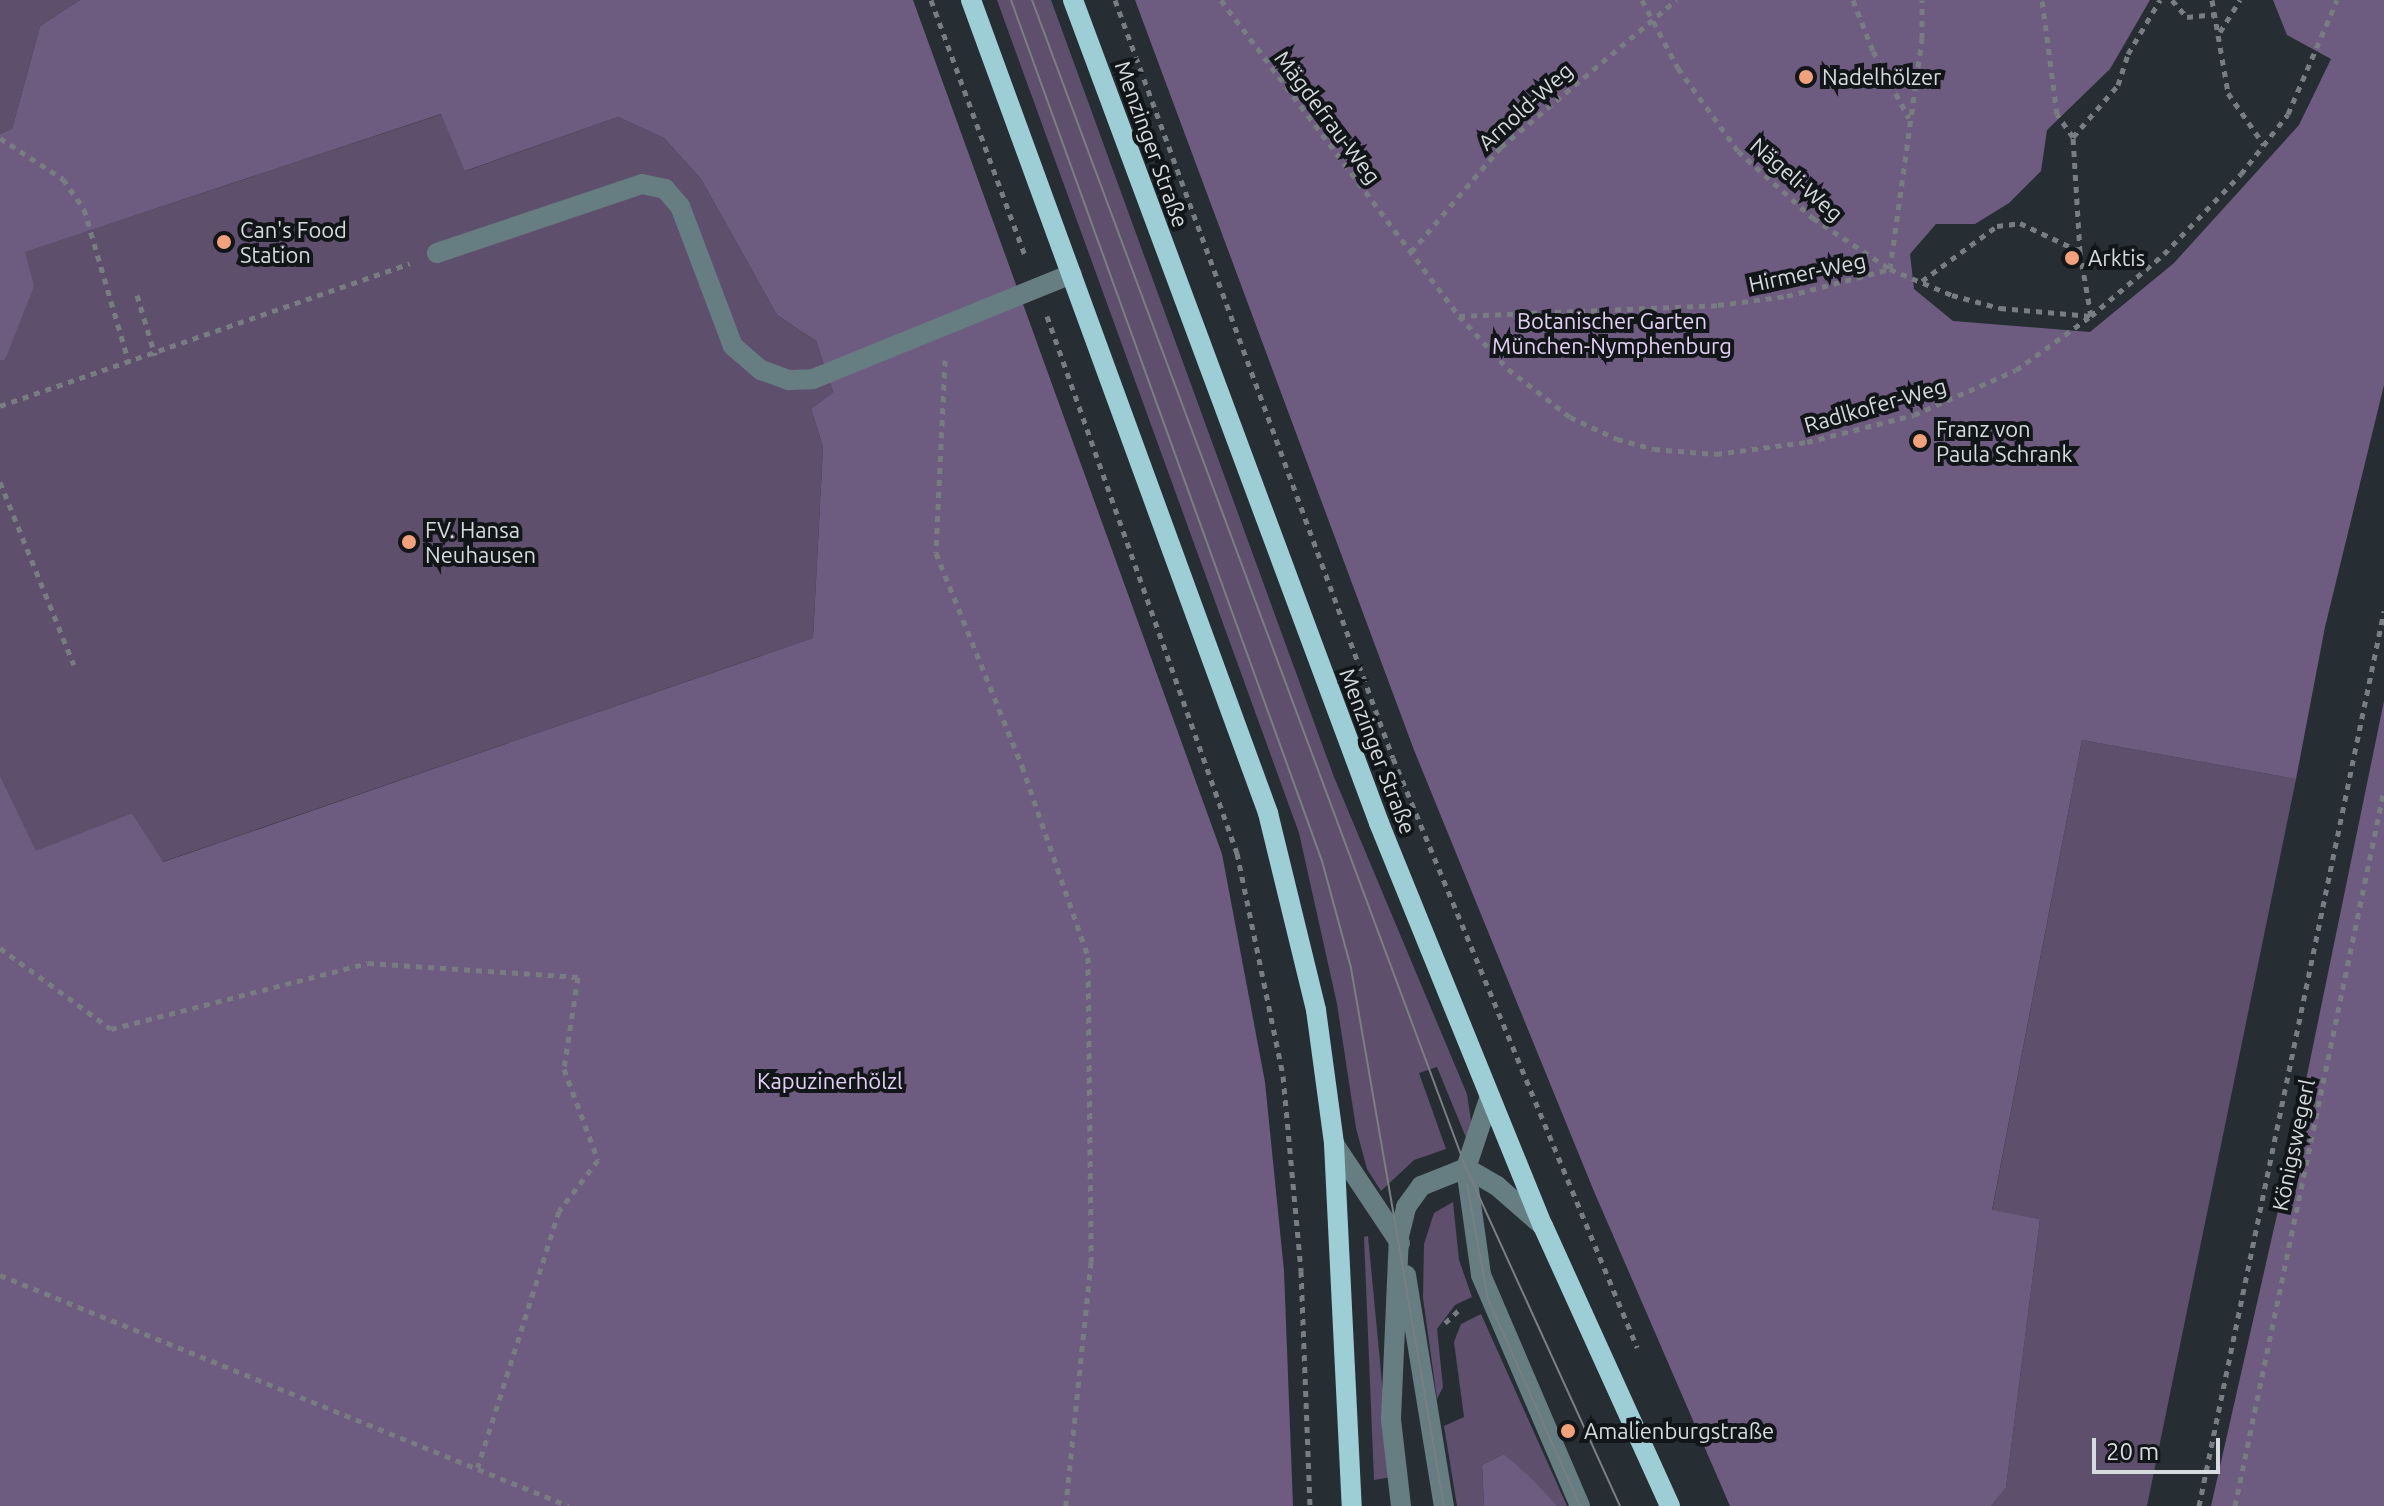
<!DOCTYPE html>
<meta charset="utf-8">
<style>
body{margin:0}
#map{position:relative;width:2384px;height:1506px;overflow:hidden;background:#272e33;font-family:Ubuntu,sans-serif}
div>[style]{position:absolute}
.green>*{inset:0;background:#5e4f6c}
.forest>*{inset:0;background:#6e5b80}
.path>*{height:5px;margin-top:-2.5px;transform-origin:0;background:repeating-linear-gradient(90deg,#777d81 0 6px,transparent 0 12px)}
.minor>*{height:20px;margin:-10px;padding:0 10px;transform-origin:10px;border-radius:10px;background:#667d81}
.major>*{height:20px;margin:-10px;padding:0 10px;transform-origin:10px;border-radius:10px;background:#9dcdd5}
.tram>*{height:2px;margin:-1px;padding:0 1px;transform-origin:1px;border-radius:1px;background:#797f83}
.dots>*{width:22px;height:22px;translate:-50% -50%;box-sizing:border-box;border:4px solid #131618;border-radius:50%}
span{translate:-50% -50%;white-space:nowrap;text-align:center;line-height:1.15;-webkit-text-stroke:8px #131618;paint-order:stroke}
.poi-label{font-size:22px;color:#d6dbde}
.left{translate:0 -50%;text-align:left}
.street-label{font-size:22px;color:#d6dbde}
.park-label{font-size:22px;color:#e4d1f7}
.scale{position:absolute;left:2092px;top:1438px;width:128px;height:36px;box-sizing:border-box;border:4px solid #d6dbde;border-top:0;padding-left:10px;font-size:24px;line-height:28px;white-space:nowrap;color:#d6dbde;-webkit-text-stroke:6px #131618;paint-order:stroke}
</style>
<div id="map">
<div class="green">
<i style="clip-path:polygon(0 0,80px 0,40px 26px,12px 129px,0 134px)"></i>
<i style="clip-path:polygon(997px 0,1051px 0,1334px 777px,1467px 1094px,1472px 1128px,1467px 1140px,1437px 1067px,1419px 1073px,1446px 1149px,1414px 1160px,1381px 1191px,1367px 1169px,1356px 1128px,1337px 1004px,1299px 833px)"></i>
<i style="clip-path:polygon(442px 114px,466px 171px,618px 117px,664px 138px,701px 179px,777px 315px,816px 341px,833px 392px,811px 409px,823px 447px,813px 638px,162px 862px,132px 813px,36px 852px,0 775px,0 360px,5px 360px,24px 252px)"></i>
<i style="clip-path:polygon(2082px 740px,2296px 779px,2147px 1506px,1991px 1506px,2006px 1488px,2040px 1219px,1992px 1211px)"></i>
<i style="clip-path:polygon(1453px 1202px,1459px 1260px,1472px 1297px,1455px 1305px,1437px 1329px,1443px 1387px,1437px 1399px,1423px 1298px,1424px 1244px,1434px 1213px)"></i>
<i style="clip-path:polygon(1368px 1236px,1391px 1477px,1374px 1480px,1364px 1237px)"></i>
<i style="clip-path:polygon(1481px 1314px,1567px 1506px,1557px 1506px,1504px 1454px,1482px 1465px,1484px 1506px,1457px 1506px,1444px 1426px,1464px 1417px,1454px 1342px,1461px 1324px)"></i>
</div>
<div class="forest">
<i style="clip-path:polygon(80px 0,913px 0,1222px 854px,1265px 1082px,1284px 1271px,1293px 1506px,0 1506px,0 775px,36px 851px,132px 813px,163px 862px,813px 638px,823px 447px,811px 409px,833px 392px,816px 341px,777px 315px,701px 179px,664px 138px,618px 117px,465px 171px,441px 114px,25px 252px,34px 286px,5px 360px,0 360px,0 134px,12px 129px,40px 26px)"></i>
<i style="clip-path:polygon(1135px 0,2150px 0,2110px 69px,2047px 130px,2041px 171px,2009px 203px,1975px 224px,1936px 224px,1910px 254px,1914px 289px,1953px 321px,2090px 332px,2174px 263px,2299px 125px,2331px 59px,2287px 35px,2273px 0,2384px 0,2384px 385px,2325px 627px,2296px 779px,2082px 740px,1992px 1210px,2040px 1219px,2006px 1488px,1991px 1506px,1730px 1506px,1593px 1189px,1414px 750px)"></i>
<i style="clip-path:polygon(2384px 701px,2384px 1506px,2211px 1506px,2291px 1153px)"></i>
<i style="clip-path:polygon(1504px 1454px,1532px 1479px,1557px 1506px,1484px 1506px,1482px 1465px)"></i>
</div>
<div class="path">
<i style="left:931px;top:0;width:275px;rotate:69.8deg"></i>
<i style="left:1115px;top:0;width:807px;rotate:69.86deg"></i>
<i style="left:1393px;top:758px;width:638px;rotate:67.5deg"></i>
<i style="left:1221px;top:0;width:396px;rotate:53deg"></i>
<i style="left:1459px;top:316px;width:72px;rotate:47.2deg"></i>
<i style="left:1508px;top:369px;width:78px;rotate:37.7deg"></i>
<i style="left:1570px;top:417px;width:52px;rotate:25.1deg"></i>
<i style="left:1617px;top:439px;width:38px;rotate:15deg"></i>
<i style="left:1654px;top:449px;width:62px;rotate:4.6deg"></i>
<i style="left:1716px;top:454px;width:92px;rotate:-7.5deg"></i>
<i style="left:1807px;top:442px;width:110px;rotate:-14.2deg"></i>
<i style="left:1914px;top:415px;width:111px;rotate:-23.8deg"></i>
<i style="left:2016px;top:370px;width:92px;rotate:-35.8deg"></i>
<i style="left:2091px;top:316px;width:96px;rotate:-40.3deg"></i>
<i style="left:2164px;top:254px;width:111px;rotate:-46.1deg"></i>
<i style="left:2241px;top:174px;width:76px;rotate:-51.9deg"></i>
<i style="left:2288px;top:114px;width:124px;rotate:-66.7deg"></i>
<i style="left:1642px;top:0;width:77px;rotate:62.1deg"></i>
<i style="left:1678px;top:68px;width:102px;rotate:54.1deg"></i>
<i style="left:1738px;top:151px;width:101px;rotate:41.8deg"></i>
<i style="left:1813px;top:218px;width:92px;rotate:33.5deg"></i>
<i style="left:1890px;top:269px;width:67px;rotate:22.8deg"></i>
<i style="left:1952px;top:295px;width:50px;rotate:15.2deg"></i>
<i style="left:2000px;top:308px;width:91px;rotate:5deg"></i>
<i style="left:2091px;top:316px;width:65px;rotate:-99.8deg"></i>
<i style="left:2080px;top:252px;width:115px;rotate:-93.5deg"></i>
<i style="left:2073px;top:137px;width:28px;rotate:-125deg"></i>
<i style="left:2057px;top:114px;width:115px;rotate:-97.5deg"></i>
<i style="left:1853px;top:0;width:55px;rotate:68.6deg"></i>
<i style="left:1873px;top:51px;width:76px;rotate:61.8deg"></i>
<i style="left:2172px;top:0;width:23px;rotate:49deg"></i>
<i style="left:2187px;top:17px;width:29px;rotate:-6deg"></i>
<i style="left:2212px;top:0;width:94px;rotate:80.2deg"></i>
<i style="left:2228px;top:93px;width:63px;rotate:55.3deg"></i>
<i style="left:2220px;top:32px;width:38px;rotate:-58deg"></i>
<i style="left:2073px;top:137px;width:69px;rotate:-49.1deg"></i>
<i style="left:2118px;top:85px;width:33px;rotate:-72deg"></i>
<i style="left:2128px;top:54px;width:63px;rotate:-59.3deg"></i>
<i style="left:0;top:138px;width:75px;rotate:33.1deg"></i>
<i style="left:63px;top:179px;width:37px;rotate:55deg"></i>
<i style="left:84px;top:209px;width:160px;rotate:73.7deg"></i>
<i style="left:1411px;top:252px;width:138px;rotate:-49.4deg"></i>
<i style="left:1501px;top:147px;width:229px;rotate:-40deg"></i>
<i style="left:1922px;top:281px;width:93px;rotate:-36.3deg"></i>
<i style="left:1997px;top:226px;width:23px;rotate:-7deg"></i>
<i style="left:2020px;top:223px;width:65px;rotate:25.4deg"></i>
<i style="left:137px;top:295px;width:63px;rotate:73.3deg"></i>
<i style="left:1047px;top:316px;width:570px;rotate:70.52deg"></i>
<i style="left:1237px;top:853px;width:228px;rotate:78.3deg"></i>
<i style="left:1283px;top:1076px;width:196px;rotate:84.7deg"></i>
<i style="left:1301px;top:1271px;width:235px;rotate:87.8deg"></i>
<i style="left:1459px;top:316px;width:259px;rotate:-2.4deg"></i>
<i style="left:1718px;top:305px;width:70px;rotate:-7.4deg"></i>
<i style="left:1787px;top:296px;width:106px;rotate:-14.7deg"></i>
<i style="left:1890px;top:269px;width:233px;rotate:-82.1deg"></i>
<i style="left:1922px;top:38px;width:38px;rotate:-90deg"></i>
<i style="left:945px;top:360px;width:193px;rotate:92.7deg"></i>
<i style="left:936px;top:553px;width:230px;rotate:68deg"></i>
<i style="left:1022px;top:766px;width:202px;rotate:70.9deg"></i>
<i style="left:1088px;top:957px;width:305px;rotate:89.4deg"></i>
<i style="left:1091px;top:1262px;width:245px;rotate:95.9deg"></i>
<i style="left:0;top:406px;width:434px;rotate:-19.2deg"></i>
<i style="left:0;top:482px;width:197px;rotate:68deg"></i>
<i style="left:0;top:948px;width:137px;rotate:36.1deg"></i>
<i style="left:111px;top:1029px;width:265px;rotate:-14.4deg"></i>
<i style="left:368px;top:963px;width:210px;rotate:3.8deg"></i>
<i style="left:578px;top:977px;width:93px;rotate:98.7deg"></i>
<i style="left:564px;top:1069px;width:97px;rotate:69.5deg"></i>
<i style="left:598px;top:1160px;width:64px;rotate:127.4deg"></i>
<i style="left:559px;top:1211px;width:269px;rotate:107.6deg"></i>
<i style="left:0;top:1275px;width:614px;rotate:22.1deg"></i>
<i style="left:1445px;top:1323px;width:22px;rotate:-43deg"></i>
<i style="left:2199px;top:1506px;width:914px;rotate:-78.32deg"></i>
<i style="left:2235px;top:1506px;width:731px;rotate:-78.24deg"></i>
</div>
<div class="minor">
<i style="left:437px;top:253px;width:216px;rotate:-18.6deg"></i>
<i style="left:642px;top:184px;width:24px;rotate:12deg"></i>
<i style="left:665px;top:189px;width:23px;rotate:49deg"></i>
<i style="left:680px;top:206px;width:150px;rotate:69.3deg"></i>
<i style="left:733px;top:346px;width:37px;rotate:41deg"></i>
<i style="left:761px;top:370px;width:30px;rotate:20deg"></i>
<i style="left:789px;top:380px;width:24px;rotate:-2deg"></i>
<i style="left:813px;top:379px;width:279px;rotate:-22.1deg"></i>
<i style="left:1489px;top:1099px;width:73px;rotate:108.4deg"></i>
<i style="left:1466px;top:1168px;width:108px;rotate:82deg"></i>
<i style="left:1481px;top:1275px;width:251px;rotate:66.8deg"></i>
<i style="left:1334px;top:1144px;width:119px;rotate:56.3deg"></i>
<i style="left:1406px;top:1275px;width:234px;rotate:80.7deg"></i>
<i style="left:1401px;top:1506px;width:88px;rotate:-96.6deg"></i>
<i style="left:1391px;top:1419px;width:183px;rotate:-87.5deg"></i>
<i style="left:1399px;top:1236px;width:30px;rotate:-76deg"></i>
<i style="left:1406px;top:1207px;width:26px;rotate:-54deg"></i>
<i style="left:1421px;top:1186px;width:48px;rotate:-21.8deg"></i>
<i style="left:1466px;top:1168px;width:36px;rotate:30deg"></i>
<i style="left:1497px;top:1186px;width:61px;rotate:41deg"></i>
</div>
<div class="major">
<i style="left:971px;top:0;width:866px;rotate:69.93deg"></i>
<i style="left:1268px;top:813px;width:203px;rotate:76.3deg"></i>
<i style="left:1316px;top:1010px;width:135px;rotate:82.3deg"></i>
<i style="left:1334px;top:1144px;width:362px;rotate:87.2deg"></i>
<i style="left:1073px;top:0;width:878px;rotate:69.6deg"></i>
<i style="left:1379px;top:823px;width:435px;rotate:67.9deg"></i>
<i style="left:1543px;top:1226px;width:307px;rotate:65.6deg"></i>
</div>
<div class="tram">
<i style="left:1011px;top:0;width:915px;rotate:70.14deg"></i>
<i style="left:1322px;top:861px;width:111px;rotate:74.8deg"></i>
<i style="left:1351px;top:968px;width:546px;rotate:80.19deg"></i>
<i style="left:1032px;top:0;width:1246px;rotate:69.62deg"></i>
<i style="left:1466px;top:1168px;width:371px;rotate:65.5deg"></i>
<i style="left:1467px;top:1184px;width:117px;rotate:79.7deg"></i>
<i style="left:1488px;top:1299px;width:227px;rotate:66deg"></i>
</div>
<div class="dots">
<i style="left:1806px;top:77px;background:#f1a17b"></i>
<i style="left:224px;top:242px;background:#f1a17b"></i>
<i style="left:2072px;top:258px;background:#f1a17b"></i>
<i style="left:1920px;top:441px;background:#f1a17b"></i>
<i style="left:409px;top:542px;background:#f1a17b"></i>
<i style="left:1568px;top:1431px;background:#f1a17b"></i>
</div>
<div class="poi-label">
<span class="left" style="left:1822px;top:77px">Nadelhölzer</span>
<span class="left" style="left:240px;top:242px">Can's Food<br>Station</span>
<span class="left" style="left:2088px;top:258px">Arktis</span>
<span class="left" style="left:1936px;top:441px">Franz von<br>Paula Schrank</span>
<span class="left" style="left:425px;top:542px">FV. Hansa<br>Neuhausen</span>
<span class="left" style="left:1584px;top:1431px">Amalienburgstraße</span>
</div>
<div class="street-label">
<span style="left:1525px;top:106px;rotate:-42deg">Arnold-Weg</span>
<span style="left:1328px;top:117px;rotate:53deg">Mägdefrau-Weg</span>
<span style="left:1152px;top:144px;rotate:70deg">Menzinger Straße</span>
<span style="left:1797px;top:179px;rotate:41deg">Nägeli-Weg</span>
<span style="left:1807px;top:272px;rotate:-12deg">Hirmer-Weg</span>
<span style="left:1875px;top:405px;rotate:-16deg">Radlkofer-Weg</span>
<span style="left:1378px;top:751px;rotate:69deg">Menzinger Straße</span>
<span style="left:2293px;top:1145px;rotate:-78deg">Königswegerl</span>
</div>
<div class="park-label">
<span style="left:1612px;top:333px">Botanischer Garten<br>München-Nymphenburg</span>
<span style="left:830px;top:1081px">Kapuzinerhölzl</span>
</div>
<div class="scale">20 m</div>
</div>
